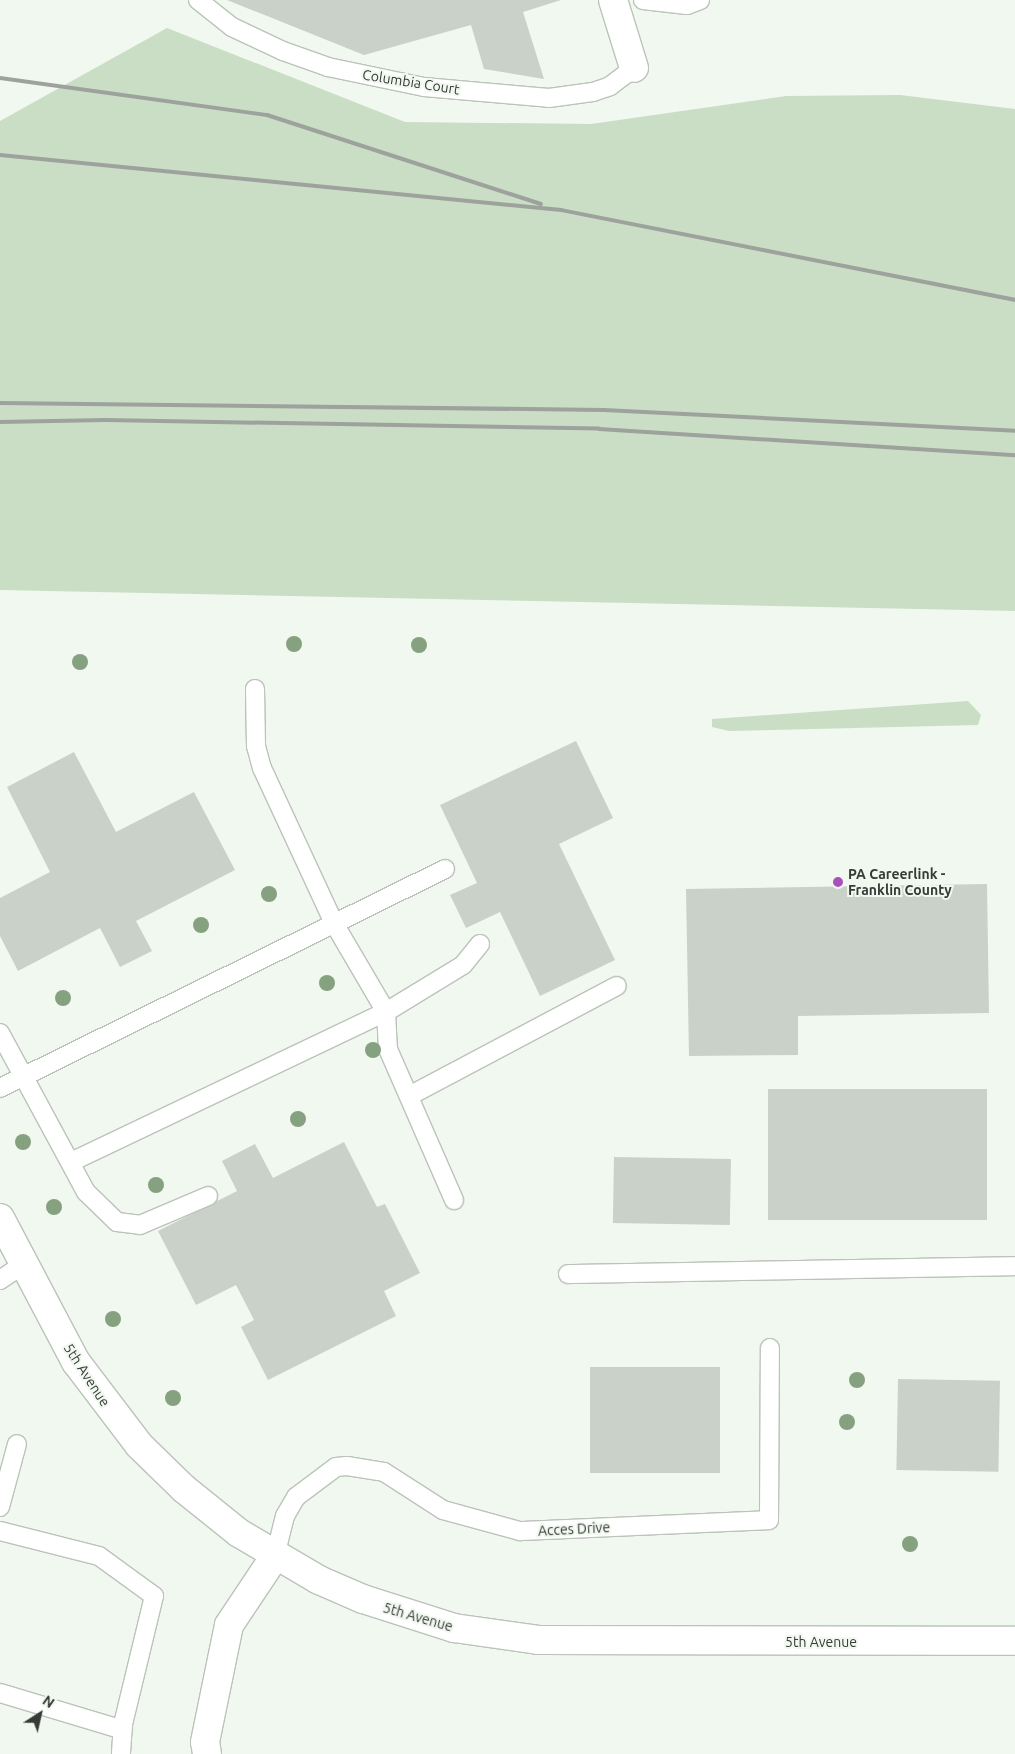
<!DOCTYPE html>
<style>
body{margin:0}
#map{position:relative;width:1015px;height:1754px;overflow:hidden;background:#f1f8ef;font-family:Ubuntu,sans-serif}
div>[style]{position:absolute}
.green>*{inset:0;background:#c9dec4}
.building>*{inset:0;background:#c9d1c8;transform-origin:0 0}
.roads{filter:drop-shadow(1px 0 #bbc3ba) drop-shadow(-1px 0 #bbc3ba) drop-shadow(0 1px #bbc3ba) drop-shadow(0 -1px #bbc3ba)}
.service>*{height:18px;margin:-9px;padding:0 9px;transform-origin:9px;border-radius:9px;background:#fff}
.minor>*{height:28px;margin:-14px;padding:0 14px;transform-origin:14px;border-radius:14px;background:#fff}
.tertiary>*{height:28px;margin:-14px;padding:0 14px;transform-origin:14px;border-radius:14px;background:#fff}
.rail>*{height:4px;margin:-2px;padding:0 2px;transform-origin:2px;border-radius:2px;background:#9da29c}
.trees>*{width:16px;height:16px;margin:-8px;border-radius:50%;background:#85a17f}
.dots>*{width:14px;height:14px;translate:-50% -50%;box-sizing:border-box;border:2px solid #f1f8ef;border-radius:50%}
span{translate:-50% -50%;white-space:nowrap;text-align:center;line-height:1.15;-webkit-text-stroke:4px #f1f8ef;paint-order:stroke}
.street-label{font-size:14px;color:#373a37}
.poi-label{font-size:14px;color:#373a37;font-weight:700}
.left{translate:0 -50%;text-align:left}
.north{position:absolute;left:15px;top:1689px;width:50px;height:50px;-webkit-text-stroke:4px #f1f8ef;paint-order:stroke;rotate:35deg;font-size:14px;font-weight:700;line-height:20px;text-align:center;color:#373a37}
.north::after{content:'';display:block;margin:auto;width:18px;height:22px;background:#373a37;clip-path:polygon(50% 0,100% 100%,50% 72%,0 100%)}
</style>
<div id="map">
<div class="green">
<i style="clip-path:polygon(167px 28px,405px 122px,591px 124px,786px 96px,900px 95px,1015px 109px,1015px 611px,0 590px,0 121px)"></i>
<i style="clip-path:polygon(968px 701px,981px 715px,978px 725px,729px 731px,712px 727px,712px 719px)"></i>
</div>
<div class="building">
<i style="clip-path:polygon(227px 0,561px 0,523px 12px,544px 79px,484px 69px,471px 25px,364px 55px)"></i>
<i style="clip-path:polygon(576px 741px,613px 818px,559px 844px,615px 960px,540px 996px,500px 912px,466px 928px,450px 895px,477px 883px,440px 805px)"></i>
<i style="clip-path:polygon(74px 752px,116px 832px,194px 792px,235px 870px,136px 921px,152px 951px,120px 967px,100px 928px,18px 971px,0 936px,0 898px,50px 872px,7px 787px)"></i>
<i style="clip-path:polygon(987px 884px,989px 1013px,798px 1016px,798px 1055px,689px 1056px,686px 889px)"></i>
<i style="left:768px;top:1089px;width:219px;height:131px"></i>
<i style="clip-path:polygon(344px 1142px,377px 1207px,385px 1204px,420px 1273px,384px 1291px,396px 1316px,268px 1380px,241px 1327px,254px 1320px,236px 1285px,196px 1305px,158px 1231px,237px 1191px,222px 1161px,255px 1144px,273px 1178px)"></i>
<i style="left:614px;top:1157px;width:117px;height:66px;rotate:1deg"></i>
<i style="left:590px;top:1367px;width:130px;height:106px"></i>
<i style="left:898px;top:1379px;width:102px;height:91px;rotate:1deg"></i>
</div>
<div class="roads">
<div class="service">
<i style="left:198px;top:0;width:43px;rotate:38.5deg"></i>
<i style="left:232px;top:27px;width:56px;rotate:25.2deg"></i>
<i style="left:283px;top:51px;width:48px;rotate:19.6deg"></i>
<i style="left:328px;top:67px;width:98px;rotate:11.8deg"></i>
<i style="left:424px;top:87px;width:125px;rotate:5deg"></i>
<i style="left:549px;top:98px;width:44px;rotate:-7.8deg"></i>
<i style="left:593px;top:92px;width:18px;rotate:-19deg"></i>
<i style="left:610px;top:86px;width:30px;rotate:-37deg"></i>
<i style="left:643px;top:0;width:44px;rotate:6.5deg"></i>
<i style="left:687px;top:5px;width:14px;rotate:-21deg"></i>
<i style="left:255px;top:689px;width:57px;rotate:89deg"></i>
<i style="left:256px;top:746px;width:23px;rotate:75deg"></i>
<i style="left:262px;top:768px;width:173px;rotate:65.1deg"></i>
<i style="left:335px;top:925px;width:101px;rotate:59.6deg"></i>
<i style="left:386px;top:1012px;width:37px;rotate:87deg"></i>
<i style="left:388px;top:1049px;width:165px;rotate:66.4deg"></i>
<i style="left:0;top:1033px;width:181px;rotate:61.6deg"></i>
<i style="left:86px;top:1192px;width:43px;rotate:44.1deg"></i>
<i style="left:117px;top:1222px;width:23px;rotate:7deg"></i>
<i style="left:140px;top:1225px;width:74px;rotate:-23.1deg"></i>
<i style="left:0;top:1088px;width:496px;rotate:-26.2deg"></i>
<i style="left:409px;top:1096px;width:235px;rotate:-27.9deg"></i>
<i style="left:71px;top:1162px;width:349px;rotate:-25.5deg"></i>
<i style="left:386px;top:1012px;width:90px;rotate:-31.4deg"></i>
<i style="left:463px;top:965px;width:27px;rotate:-51deg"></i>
<i style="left:568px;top:1274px;width:447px;rotate:-1deg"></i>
<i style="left:0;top:1280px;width:29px;rotate:-34deg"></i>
<i style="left:0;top:1507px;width:65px;rotate:-74.9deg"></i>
<i style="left:0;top:1531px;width:102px;rotate:14.2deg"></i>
<i style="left:99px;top:1556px;width:68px;rotate:36deg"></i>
<i style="left:154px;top:1596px;width:132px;rotate:103.6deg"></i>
<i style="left:123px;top:1724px;width:30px;rotate:94deg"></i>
<i style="left:275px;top:1556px;width:41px;rotate:-76deg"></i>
<i style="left:285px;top:1516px;width:22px;rotate:-60deg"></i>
<i style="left:296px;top:1497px;width:50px;rotate:-36.9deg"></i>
<i style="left:336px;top:1467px;width:11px;rotate:-5deg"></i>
<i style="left:347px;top:1466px;width:37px;rotate:9deg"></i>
<i style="left:384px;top:1472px;width:70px;rotate:32.8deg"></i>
<i style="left:443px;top:1510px;width:80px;rotate:15.3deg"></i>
<i style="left:520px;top:1531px;width:249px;rotate:-2.5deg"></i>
<i style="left:769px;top:1520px;width:172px;rotate:-89.7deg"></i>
<i style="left:0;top:1693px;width:128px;rotate:16.7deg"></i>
</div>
<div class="minor">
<i style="left:613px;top:0;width:71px;rotate:72.8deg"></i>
<i style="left:207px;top:1754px;width:12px;rotate:-99deg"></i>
<i style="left:205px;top:1742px;width:119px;rotate:-78.4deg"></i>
<i style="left:229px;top:1625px;width:83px;rotate:-56.3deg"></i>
</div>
<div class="tertiary">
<i style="left:0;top:1218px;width:163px;rotate:62.2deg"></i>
<i style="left:76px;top:1362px;width:104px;rotate:52.8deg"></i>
<i style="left:139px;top:1445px;width:62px;rotate:44.3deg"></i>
<i style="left:183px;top:1488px;width:72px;rotate:38.8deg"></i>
<i style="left:239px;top:1533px;width:93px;rotate:30.4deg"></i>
<i style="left:319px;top:1580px;width:48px;rotate:23.4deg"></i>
<i style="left:363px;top:1599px;width:96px;rotate:17.7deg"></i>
<i style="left:454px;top:1628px;width:85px;rotate:8.1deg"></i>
<i style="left:538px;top:1640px;width:477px;rotate:0.1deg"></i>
</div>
</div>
<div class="rail">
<i style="left:0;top:78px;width:270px;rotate:7.9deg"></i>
<i style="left:267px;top:115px;width:288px;rotate:18deg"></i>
<i style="left:0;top:155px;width:564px;rotate:5.6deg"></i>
<i style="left:561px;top:210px;width:463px;rotate:11.2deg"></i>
<i style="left:0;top:403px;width:604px;rotate:0.66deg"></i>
<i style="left:604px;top:410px;width:412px;rotate:2.9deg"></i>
<i style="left:0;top:422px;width:105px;rotate:-1.1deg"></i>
<i style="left:105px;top:420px;width:494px;rotate:1deg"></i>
<i style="left:599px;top:429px;width:417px;rotate:3.6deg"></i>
</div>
<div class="trees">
<i style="left:294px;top:644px"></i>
<i style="left:419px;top:645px"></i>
<i style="left:80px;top:662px"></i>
<i style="left:269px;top:894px"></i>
<i style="left:201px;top:925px"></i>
<i style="left:327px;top:983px"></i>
<i style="left:63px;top:998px"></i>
<i style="left:373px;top:1050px"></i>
<i style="left:298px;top:1119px"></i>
<i style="left:23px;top:1142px"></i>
<i style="left:156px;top:1185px"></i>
<i style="left:54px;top:1207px"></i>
<i style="left:113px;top:1319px"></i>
<i style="left:857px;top:1380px"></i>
<i style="left:173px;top:1398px"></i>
<i style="left:847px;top:1422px"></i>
<i style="left:910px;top:1544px"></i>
</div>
<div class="dots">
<i style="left:838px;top:882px;background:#aa50bd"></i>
</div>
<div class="street-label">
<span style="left:411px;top:82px;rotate:9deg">Columbia Court</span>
<span style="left:87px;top:1375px;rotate:57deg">5th Avenue</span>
<span style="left:574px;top:1529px;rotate:-3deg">Acces Drive</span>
<span style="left:418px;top:1617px;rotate:16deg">5th Avenue</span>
<span style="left:821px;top:1642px">5th Avenue</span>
</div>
<div class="poi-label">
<span class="left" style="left:848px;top:882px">PA Careerlink -<br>Franklin County</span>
</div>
<div class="north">N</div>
</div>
